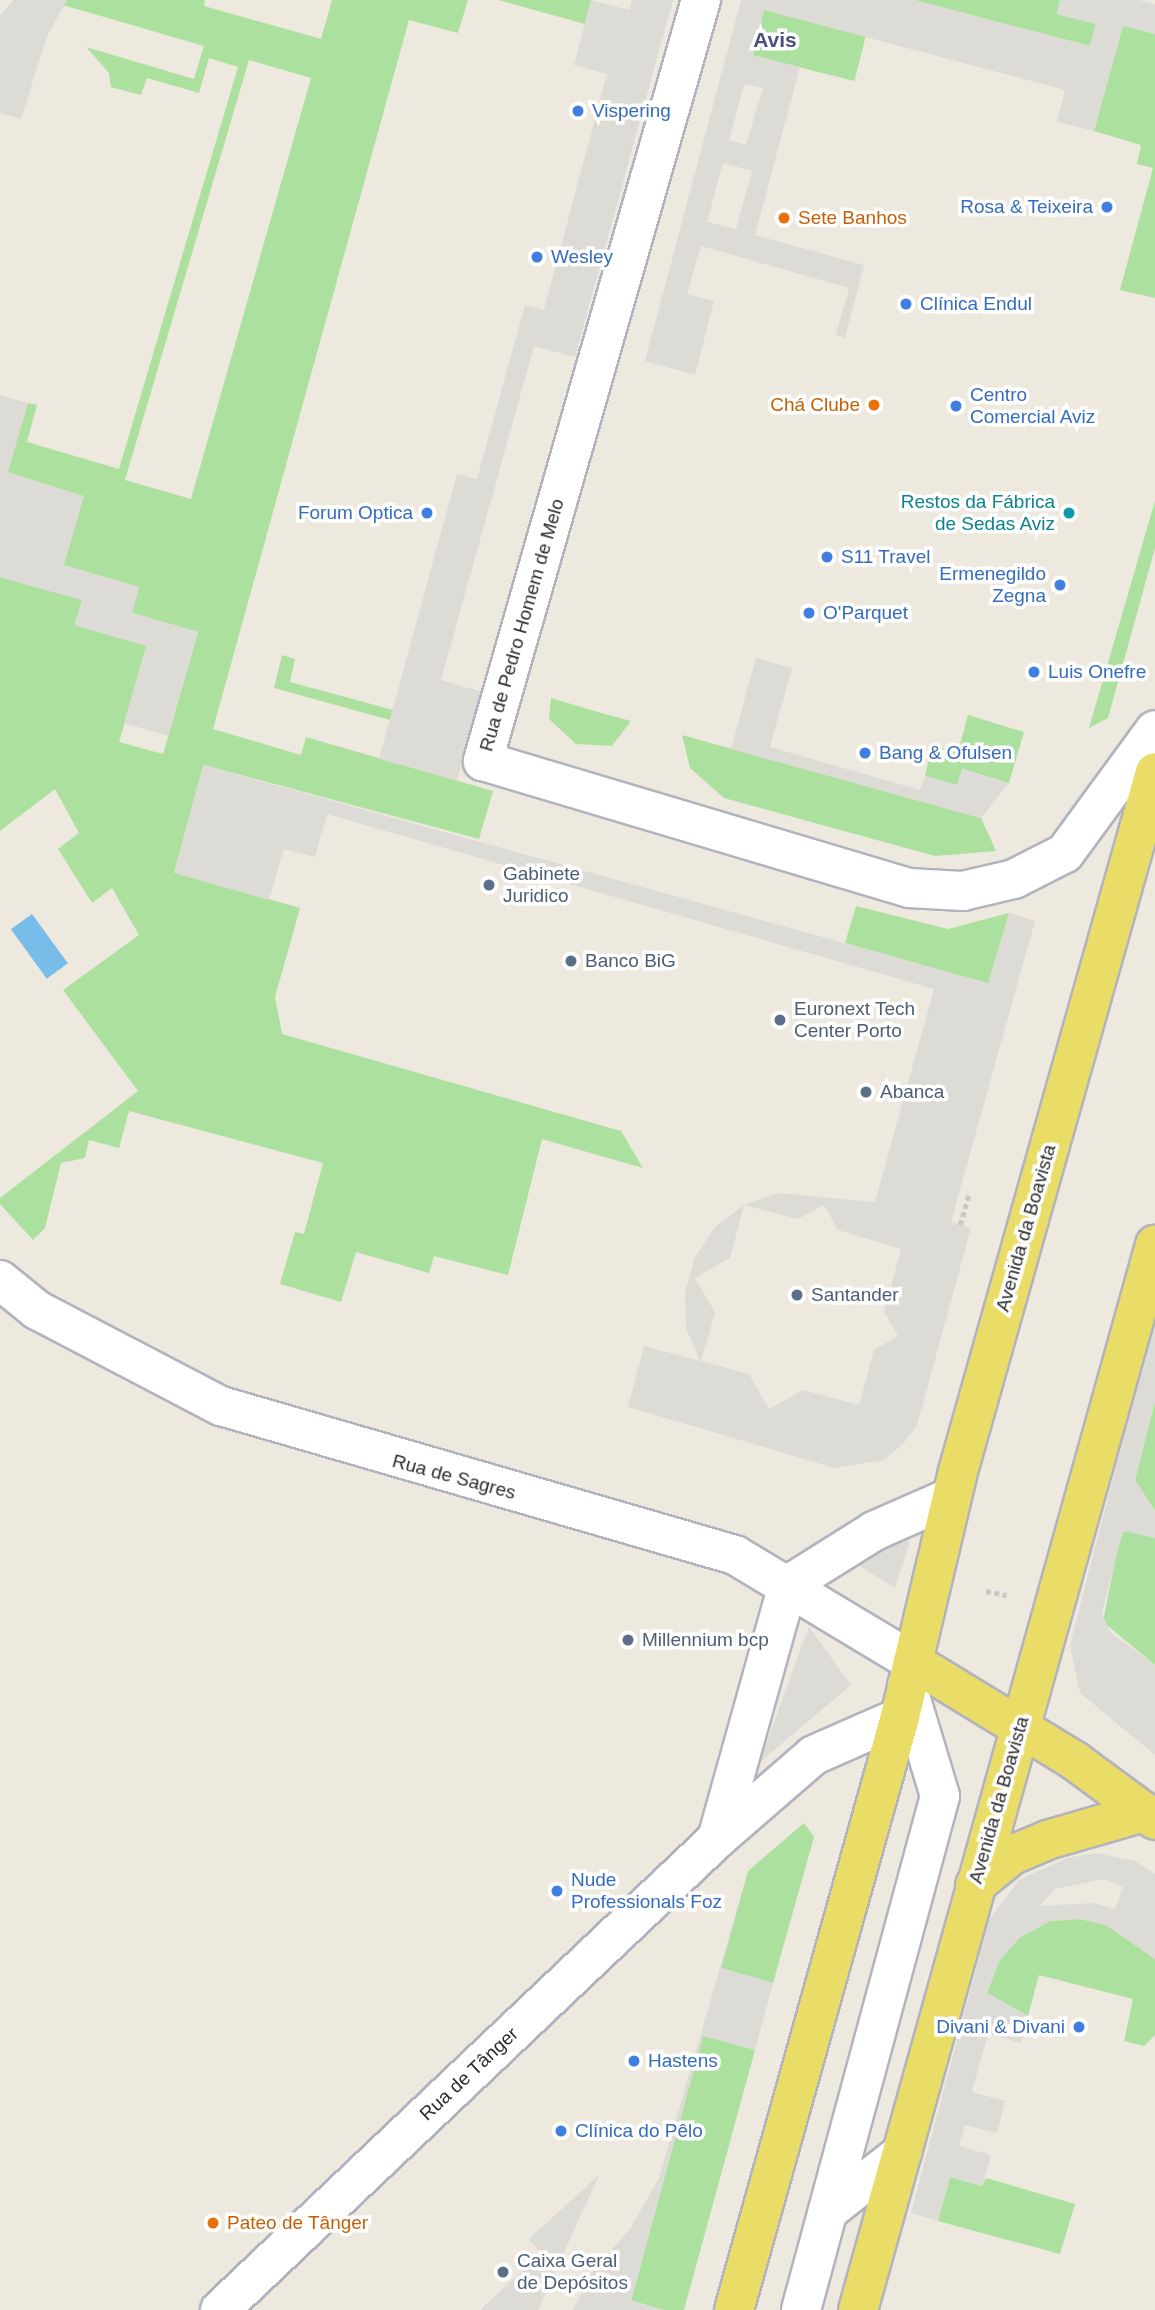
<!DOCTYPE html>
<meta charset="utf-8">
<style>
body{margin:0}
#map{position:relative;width:1155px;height:2310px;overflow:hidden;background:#ede9df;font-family:Helvetica,sans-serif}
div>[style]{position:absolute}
.green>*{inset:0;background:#ace09e;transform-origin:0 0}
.plaza>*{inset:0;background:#dddbd6}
.water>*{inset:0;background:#78bce9;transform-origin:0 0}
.path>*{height:4.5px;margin-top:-2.25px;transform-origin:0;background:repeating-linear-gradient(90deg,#c8c8c8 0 5px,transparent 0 8.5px)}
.roads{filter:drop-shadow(2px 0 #b2b3be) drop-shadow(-2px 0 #b2b3be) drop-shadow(0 2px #b2b3be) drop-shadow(0 -2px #b2b3be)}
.minor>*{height:38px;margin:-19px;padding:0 19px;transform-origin:19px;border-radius:19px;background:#fff}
.major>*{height:38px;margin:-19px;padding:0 19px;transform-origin:19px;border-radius:19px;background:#eadd67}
.dots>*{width:19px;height:19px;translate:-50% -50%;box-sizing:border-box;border:4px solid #fff;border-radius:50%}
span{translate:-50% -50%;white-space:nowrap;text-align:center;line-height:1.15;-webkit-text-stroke:7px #fff;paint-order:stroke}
.shop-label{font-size:19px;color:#366cbe}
.left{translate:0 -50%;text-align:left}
.right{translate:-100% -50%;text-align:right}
.food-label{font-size:19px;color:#c56008}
.culture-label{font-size:19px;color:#0d838f}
.street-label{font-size:19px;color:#2c2c2c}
.service-label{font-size:19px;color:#4e5e75}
.neighbourhood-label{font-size:21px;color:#4e507b;font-weight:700}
</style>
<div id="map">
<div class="green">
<i style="clip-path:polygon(evenodd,67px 0,205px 0,204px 6px,321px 39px,332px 0,468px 0,458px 33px,409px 20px,213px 729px,301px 755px,306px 737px,493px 791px,479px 839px,204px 765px,174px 872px,300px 908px,275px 997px,282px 1034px,621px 1131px,643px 1168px,542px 1139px,508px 1275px,434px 1256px,429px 1273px,356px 1252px,341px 1302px,280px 1284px,295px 1232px,304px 1234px,323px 1163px,129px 1111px,119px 1148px,89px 1140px,85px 1158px,61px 1163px,45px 1228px,33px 1240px,0 1204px,0 1198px,138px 1091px,63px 990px,139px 935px,112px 888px,92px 903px,58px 849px,79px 833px,55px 789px,0 831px,0 577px,82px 600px,75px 625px,147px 646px,119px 742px,163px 754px,198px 632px,132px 613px,139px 587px,63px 565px,7px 472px,28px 403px,37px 405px,27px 442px,119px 469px,238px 67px,209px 58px,199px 93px,147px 78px,141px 95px,111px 87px,109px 73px,86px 47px,194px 79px,204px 46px,63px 5px,67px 0,249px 60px,311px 78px,191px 499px,125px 480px,249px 60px)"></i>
<i style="clip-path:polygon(498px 0,591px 0,585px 24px)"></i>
<i style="clip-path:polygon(914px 0,1060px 0,1057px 14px,1096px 24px,1090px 46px)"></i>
<i style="left:764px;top:10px;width:105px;height:47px;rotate:14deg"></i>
<i style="clip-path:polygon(1123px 25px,1155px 34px,1155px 298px,1120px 290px,1153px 168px,1137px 164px,1141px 145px,1094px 131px)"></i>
<i style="clip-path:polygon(1155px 501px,1155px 548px,1108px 718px,1089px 728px)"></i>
<i style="clip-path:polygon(282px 655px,295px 659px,290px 682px,393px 710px,390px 720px,274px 688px)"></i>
<i style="clip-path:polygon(551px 698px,601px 713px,631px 721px,612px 746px,576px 744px,549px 719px)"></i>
<i style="clip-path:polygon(968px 715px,1024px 732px,1009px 783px,963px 769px,957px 785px,925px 776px,932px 746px,958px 752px)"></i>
<i style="clip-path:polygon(682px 735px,981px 818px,996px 851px,935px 856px,724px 798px,690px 768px)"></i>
<i style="clip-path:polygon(856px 906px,948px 929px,1009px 913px,989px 984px,845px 943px)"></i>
<i style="clip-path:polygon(1155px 1401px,1155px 1511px,1135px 1480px)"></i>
<i style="clip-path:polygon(1127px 1530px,1155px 1538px,1155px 1665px,1103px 1622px,1120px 1535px)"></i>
<i style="clip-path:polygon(804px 1823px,814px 1837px,773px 1983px,721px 1968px,748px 1871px)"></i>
<i style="clip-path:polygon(1080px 1919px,1106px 1925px,1155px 1959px,1155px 2035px,1144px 2046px,1124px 2041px,1133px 1999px,1039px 1975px,1028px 2016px,987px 1993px,999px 1961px,1019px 1938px,1050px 1921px)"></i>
<i style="clip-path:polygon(703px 2035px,755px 2050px,684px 2310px,664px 2310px,631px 2301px)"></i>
<i style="clip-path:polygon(950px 2177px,982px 2186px,986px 2178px,1075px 2204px,1060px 2254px,938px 2221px)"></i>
</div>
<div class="plaza">
<i style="clip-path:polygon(14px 0,67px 0,47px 36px,21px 119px,0 113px,0 15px)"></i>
<i style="clip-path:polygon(591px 0,629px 10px,632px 0,673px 0,575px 357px,534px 346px,441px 680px,482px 692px,457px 780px,379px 759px,457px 474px,477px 479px,525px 305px,544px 310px,607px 74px,574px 65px)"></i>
<i style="clip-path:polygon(evenodd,741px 0,914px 0,1090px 46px,1096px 24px,1057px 14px,1060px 0,1139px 0,1155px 4px,1155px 34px,1123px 26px,1094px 131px,1057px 122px,1065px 90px,764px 10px,752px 55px,800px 67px,755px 235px,864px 265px,845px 338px,836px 335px,849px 288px,701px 246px,687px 294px,714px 301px,695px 375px,645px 361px,741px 0,744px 84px,763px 88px,746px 145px,729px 140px,744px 84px,741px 0,723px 163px,752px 171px,736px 229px,707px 222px,723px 163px)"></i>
<i style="clip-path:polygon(0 395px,28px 403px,8px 472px,84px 496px,64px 565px,139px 587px,132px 613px,198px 632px,168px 736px,124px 723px,146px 646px,74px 625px,82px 600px,0 577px)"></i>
<i style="clip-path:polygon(756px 658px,792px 668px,770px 747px,920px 790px,925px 776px,957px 785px,962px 769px,1009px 783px,981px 818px,731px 749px)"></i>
<i style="clip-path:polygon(evenodd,203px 765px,988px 983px,1009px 913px,1035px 921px,951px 1222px,971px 1228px,917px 1425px,903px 1444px,884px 1460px,835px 1468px,628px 1407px,644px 1346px,700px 1361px,686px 1328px,685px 1292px,695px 1257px,715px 1227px,744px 1205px,778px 1193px,875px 1202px,934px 989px,327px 814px,315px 857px,284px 849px,269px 900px,174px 873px,203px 765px,744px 1205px,798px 1219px,824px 1205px,838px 1230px,901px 1249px,884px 1312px,898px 1336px,874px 1350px,859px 1405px,803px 1390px,769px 1409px,749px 1374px,701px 1361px,715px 1312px,695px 1278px,730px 1258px,744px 1205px)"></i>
<i style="clip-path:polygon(1155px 1312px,1155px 1401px,1135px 1480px,1155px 1511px,1155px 1538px,1123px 1531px,1102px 1613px,1110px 1632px,1155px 1665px,1155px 1755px,1080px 1693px,1070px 1646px)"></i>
<i style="clip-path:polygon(899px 1532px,910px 1542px,895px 1588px,847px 1558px)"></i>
<i style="clip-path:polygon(809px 1627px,851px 1685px,760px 1762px,799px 1653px)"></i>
<i style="clip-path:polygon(evenodd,1096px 1853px,1135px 1861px,1155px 1874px,1155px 1959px,1106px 1925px,1080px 1919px,1050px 1921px,1019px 1938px,999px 1961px,987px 1993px,1028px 2016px,1021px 2043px,988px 2034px,972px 2092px,1005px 2101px,997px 2133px,965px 2125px,959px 2146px,991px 2155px,982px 2186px,950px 2177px,938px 2221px,911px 2213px,989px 1920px,1019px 1880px,1067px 1858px,1096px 1853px,1104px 1879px,1123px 1887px,1115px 1909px,1094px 1903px,1040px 1906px,1055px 1889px,1104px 1879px)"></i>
<i style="clip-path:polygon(748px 1871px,721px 1968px,773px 1983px,755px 2050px,703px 2036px,631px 2300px,664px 2310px,573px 2310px,590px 2274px,630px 2229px,659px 2178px)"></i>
<i style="clip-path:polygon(599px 2175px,538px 2310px,480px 2310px,541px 2253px,529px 2239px)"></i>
</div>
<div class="water">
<i style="left:32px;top:914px;width:61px;height:26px;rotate:54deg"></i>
</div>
<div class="path">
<i style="left:960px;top:1225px;width:32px;rotate:-74deg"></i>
<i style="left:986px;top:1591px;width:21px;rotate:11deg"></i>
</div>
<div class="roads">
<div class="minor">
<i style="left:701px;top:0;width:792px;rotate:105.99deg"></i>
<i style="left:483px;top:761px;width:445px;rotate:16.6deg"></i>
<i style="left:909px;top:888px;width:54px;rotate:3.2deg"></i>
<i style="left:963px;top:891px;width:52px;rotate:-13.2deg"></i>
<i style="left:1014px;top:879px;width:57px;rotate:-27deg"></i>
<i style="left:1065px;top:853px;width:152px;rotate:-53.8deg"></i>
<i style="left:0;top:1280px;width:48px;rotate:39deg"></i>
<i style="left:37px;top:1310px;width:208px;rotate:27.6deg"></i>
<i style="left:221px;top:1406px;width:535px;rotate:16.17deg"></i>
<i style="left:735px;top:1555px;width:208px;rotate:31deg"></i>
<i style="left:788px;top:1585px;width:102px;rotate:-32.1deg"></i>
<i style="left:874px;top:1531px;width:84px;rotate:-23.8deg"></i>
<i style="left:717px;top:1839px;width:264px;rotate:-74.4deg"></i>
<i style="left:828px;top:2211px;width:94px;rotate:-38.1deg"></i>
<i style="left:220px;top:2310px;width:685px;rotate:-43.46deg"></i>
<i style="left:717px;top:1839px;width:128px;rotate:-40.9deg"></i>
<i style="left:814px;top:1755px;width:94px;rotate:-23.8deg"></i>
<i style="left:801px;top:2310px;width:532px;rotate:-74.87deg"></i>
<i style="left:940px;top:1796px;width:115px;rotate:-106.7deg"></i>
</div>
<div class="major">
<i style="left:913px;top:1662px;width:190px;rotate:31.4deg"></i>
<i style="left:1075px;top:1761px;width:99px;rotate:36.4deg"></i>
<i style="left:975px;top:1885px;width:48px;rotate:-39deg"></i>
<i style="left:1012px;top:1855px;width:38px;rotate:-23deg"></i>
<i style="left:1047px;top:1840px;width:101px;rotate:-16.1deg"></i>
<i style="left:734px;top:2310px;width:616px;rotate:-74.36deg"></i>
<i style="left:900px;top:1717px;width:249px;rotate:-76.7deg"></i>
<i style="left:957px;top:1475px;width:730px;rotate:-74.27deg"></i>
<i style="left:858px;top:2310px;width:1106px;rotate:-74.42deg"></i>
</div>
</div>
<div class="dots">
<i style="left:578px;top:111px;background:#3f7fe0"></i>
<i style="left:1107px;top:207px;background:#3f7fe0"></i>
<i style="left:784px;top:218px;background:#e8710a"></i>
<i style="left:537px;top:257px;background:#3f7fe0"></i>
<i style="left:906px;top:304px;background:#3f7fe0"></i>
<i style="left:874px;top:405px;background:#e8710a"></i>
<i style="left:956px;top:406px;background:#3f7fe0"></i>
<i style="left:427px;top:513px;background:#3f7fe0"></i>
<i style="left:1069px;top:513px;background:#0f9aa8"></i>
<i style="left:827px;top:557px;background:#3f7fe0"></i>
<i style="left:1060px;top:585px;background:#3f7fe0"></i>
<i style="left:809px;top:613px;background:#3f7fe0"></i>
<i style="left:1034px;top:672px;background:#3f7fe0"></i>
<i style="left:865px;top:753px;background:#3f7fe0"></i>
<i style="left:489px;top:885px;background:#5c6f8a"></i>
<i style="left:571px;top:961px;background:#5c6f8a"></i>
<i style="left:780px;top:1020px;background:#5c6f8a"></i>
<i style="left:866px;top:1092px;background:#5c6f8a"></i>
<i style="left:797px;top:1295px;background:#5c6f8a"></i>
<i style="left:628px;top:1640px;background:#5c6f8a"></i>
<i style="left:557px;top:1891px;background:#3f7fe0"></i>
<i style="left:1079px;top:2027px;background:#3f7fe0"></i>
<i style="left:634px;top:2061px;background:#3f7fe0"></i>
<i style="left:561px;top:2131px;background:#3f7fe0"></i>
<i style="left:213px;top:2223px;background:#e8710a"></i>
<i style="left:503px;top:2272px;background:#5c6f8a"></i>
</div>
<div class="shop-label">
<span class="left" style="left:592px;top:111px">Vispering</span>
<span class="right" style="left:1093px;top:207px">Rosa &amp; Teixeira</span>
<span class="left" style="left:551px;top:257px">Wesley</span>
<span class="left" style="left:920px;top:304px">Clínica Endul</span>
<span class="left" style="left:970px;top:406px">Centro<br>Comercial Aviz</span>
<span class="right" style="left:413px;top:513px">Forum Optica</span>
<span class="left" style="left:841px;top:557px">S11 Travel</span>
<span class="right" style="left:1046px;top:585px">Ermenegildo<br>Zegna</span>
<span class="left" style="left:823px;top:613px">O'Parquet</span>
<span class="left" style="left:1048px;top:672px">Luis Onefre</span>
<span class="left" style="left:879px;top:753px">Bang &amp; Ofulsen</span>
<span class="left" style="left:571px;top:1891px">Nude<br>Professionals Foz</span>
<span class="right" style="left:1065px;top:2027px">Divani &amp; Divani</span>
<span class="left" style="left:648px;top:2061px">Hastens</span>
<span class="left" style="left:575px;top:2131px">Clínica do Pêlo</span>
</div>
<div class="food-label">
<span class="left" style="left:798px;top:218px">Sete Banhos</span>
<span class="right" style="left:860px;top:405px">Chá Clube</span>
<span class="left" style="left:227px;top:2223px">Pateo de Tânger</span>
</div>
<div class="culture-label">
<span class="right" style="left:1055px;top:513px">Restos da Fábrica<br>de Sedas Aviz</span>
</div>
<div class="street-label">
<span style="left:522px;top:625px;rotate:-74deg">Rua de Pedro Homem de Melo</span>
<span style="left:1026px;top:1228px;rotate:-74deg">Avenida da Boavista</span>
<span style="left:454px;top:1477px;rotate:15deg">Rua de Sagres</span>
<span style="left:999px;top:1800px;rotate:-74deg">Avenida da Boavista</span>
<span style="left:469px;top:2074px;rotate:-43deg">Rua de Tânger</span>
</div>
<div class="service-label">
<span class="left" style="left:503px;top:885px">Gabinete<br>Juridico</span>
<span class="left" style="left:585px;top:961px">Banco BiG</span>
<span class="left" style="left:794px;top:1020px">Euronext Tech<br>Center Porto</span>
<span class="left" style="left:880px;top:1092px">Abanca</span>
<span class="left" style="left:811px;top:1295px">Santander</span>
<span class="left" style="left:642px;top:1640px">Millennium bcp</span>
<span class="left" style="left:517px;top:2272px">Caixa Geral<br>de Depósitos</span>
</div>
<div class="neighbourhood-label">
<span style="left:775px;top:40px">Avis</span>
</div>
</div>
